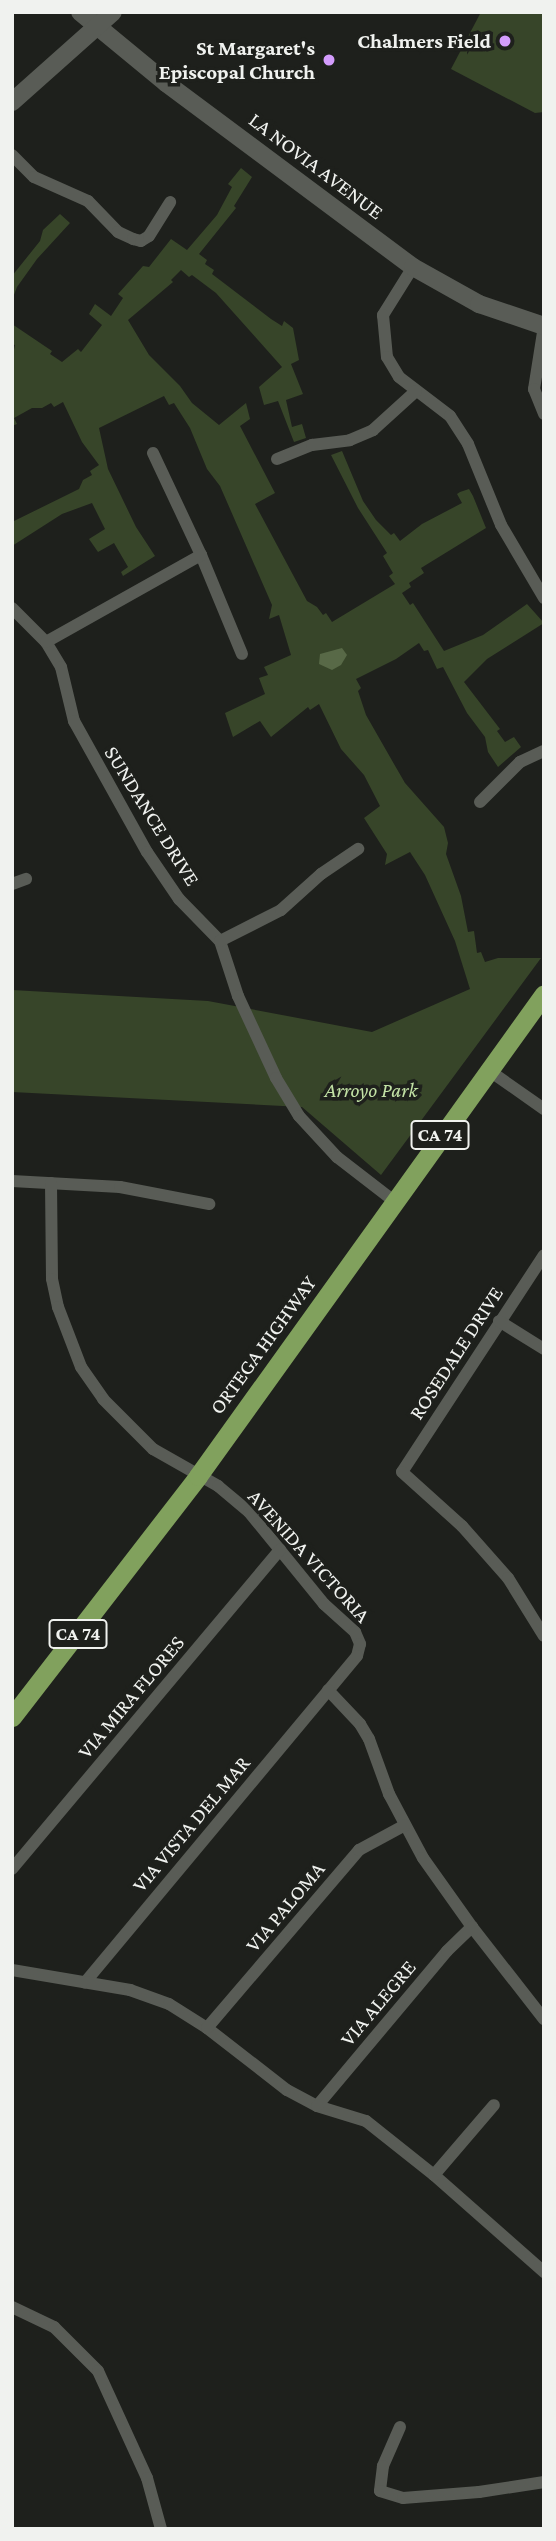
<!DOCTYPE html>
<style>
body{margin:0}
#map{position:relative;width:556px;height:2541px;overflow:hidden;background:#1e201c;font-family:"Crimson Pro",serif}
div>[style]{position:absolute}
.green>*{inset:0;background:#374529}
.water>*{inset:0;background:#586947}
.street>*{height:12px;margin:-6px;padding:0 6px;transform-origin:6px;border-radius:6px;background:#595c56}
.secondary>*{height:18px;margin:-9px;padding:0 9px;transform-origin:9px;border-radius:9px;background:#595c56}
.primary>*{height:19px;margin:-9.5px;padding:0 9.5px;transform-origin:9.5px;border-radius:9.5px;background:#81a15d}
.dots>*{width:19px;height:19px;translate:-50% -50%;box-sizing:border-box;border:4px solid #1e201c;border-radius:50%}
span{translate:-50% -50%;white-space:nowrap;text-align:center;line-height:1.15;-webkit-text-stroke:7px #1e201c;paint-order:stroke}
.shield-label span{padding:2px 5px;background:#1e201c;border:2px solid;border-radius:5px;-webkit-text-stroke-width:0}
.shield-label{font-size:19px;color:#f0f2ef;font-weight:700}
.poi-label{font-size:21px;color:#f0f2ef;font-weight:700}
.right{translate:-100% -50%;text-align:right}
.street-label{font-size:21px;color:#f0f2ef}
.park-label{font-size:21px;color:#c2e1a5;font-style:italic}
.frame{position:absolute;inset:0;border:14px solid #f0f2ef;pointer-events:none}
</style>
<div id="map">
<div class="green">
<i style="clip-path:polygon(481px 12px,544px 12px,544px 112px,535px 113px,451px 69px)"></i>
<i style="clip-path:polygon(241px 168px,252px 177px,234px 206px,236px 208px,199px 254px,207px 260px,205px 264px,214px 270px,212px 274px,271px 319px,282px 326px,284px 321px,293px 328px,299px 360px,291px 364px,303px 394px,286px 400px,292px 427px,302px 424px,306px 438px,294px 442px,278px 401px,264px 405px,259px 387px,282px 367px,216px 293px,192px 275px,189px 277px,181px 270px,171px 280px,173px 282px,128px 320px,149px 355px,180px 386px,192px 403px,219px 425px,246px 403px,250px 419px,240px 426px,275px 493px,255px 504px,307px 601px,317px 607px,323px 615px,326px 613px,332px 622px,395px 584px,389px 576px,393px 573px,383px 556px,387px 553px,358px 508px,331px 455px,342px 451px,363px 501px,376px 520px,391px 535px,394px 533px,400px 541px,422px 524px,462px 503px,457px 494px,460px 492px,469px 489px,473px 496px,486px 528px,421px 568px,424px 573px,409px 583px,411px 587px,402px 593px,410px 605px,413px 603px,444px 651px,483px 635px,527px 604px,544px 623px,487px 659px,464px 682px,500px 729px,497px 731px,505px 742px,514px 737px,521px 747px,498px 767px,488px 752px,485px 737px,467px 713px,443px 667px,437px 669px,428px 650px,424px 651px,419px 643px,396px 659px,356px 679px,361px 688px,358px 691px,366px 715px,394px 764px,405px 783px,444px 827px,448px 843px,446px 854px,461px 896px,468px 932px,474px 931px,477px 953px,481px 952px,485px 962px,498px 958px,541px 958px,381px 1175px,302px 1107px,12px 1092px,12px 990px,208px 1001px,372px 1032px,470px 989px,455px 941px,425px 875px,410px 852px,385px 865px,387px 854px,364px 818px,380px 806px,364px 775px,341px 749px,319px 704px,310px 710px,308px 707px,271px 737px,260px 721px,233px 737px,225px 713px,265px 694px,259px 678px,268px 675px,264px 667px,291px 655px,279px 615px,269px 619px,272px 605px,220px 486px,207px 469px,190px 428px,174px 403px,169px 405px,164px 396px,99px 428px,108px 469px,136px 527px,155px 556px,123px 576px,121px 572px,128px 567px,114px 543px,98px 552px,89px 539px,105px 529px,92px 503px,62px 514px,12px 546px,12px 522px,79px 489px,83px 480px,92px 475px,90px 471px,99px 465px,82px 442px,63px 402px,54px 407px,51px 403px,42px 408px,32px 408px,14px 418px,17px 424px,12px 426px,12px 358px,15px 345px,12px 344px,12px 324px,52px 351px,50px 354px,62px 362px,78px 349px,81px 352px,102px 325px,89px 314px,95px 304px,111px 316px,123px 298px,118px 294px,143px 266px,149px 267px,171px 239px,187px 250px,217px 215px,232px 187px,228px 184px)"></i>
<i style="clip-path:polygon(60px 214px,70px 223px,37px 259px,17px 287px,12px 300px,12px 276px,40px 241px,43px 230px)"></i>
</div>
<div class="water">
<i style="clip-path:polygon(342px 648px,347px 655px,341px 665px,332px 670px,319px 664px,320px 654px)"></i>
</div>
<div class="street">
<i style="left:12px;top:155px;width:31px;rotate:45deg"></i>
<i style="left:34px;top:177px;width:59px;rotate:24deg"></i>
<i style="left:88px;top:201px;width:43px;rotate:45.9deg"></i>
<i style="left:118px;top:232px;width:17px;rotate:25deg"></i>
<i style="left:133px;top:239px;width:8px;rotate:14deg"></i>
<i style="left:141px;top:241px;width:9px;rotate:-32deg"></i>
<i style="left:149px;top:236px;width:40px;rotate:-58deg"></i>
<i style="left:413px;top:267px;width:57px;rotate:122deg"></i>
<i style="left:383px;top:315px;width:42px;rotate:84.6deg"></i>
<i style="left:387px;top:357px;width:23px;rotate:59deg"></i>
<i style="left:399px;top:377px;width:64px;rotate:37.4deg"></i>
<i style="left:450px;top:416px;width:33px;rotate:57deg"></i>
<i style="left:468px;top:444px;width:87px;rotate:67.8deg"></i>
<i style="left:501px;top:525px;width:85px;rotate:59.5deg"></i>
<i style="left:544px;top:326px;width:64px;rotate:99deg"></i>
<i style="left:534px;top:389px;width:27px;rotate:68deg"></i>
<i style="left:153px;top:453px;width:113px;rotate:64.8deg"></i>
<i style="left:201px;top:555px;width:107px;rotate:67.5deg"></i>
<i style="left:277px;top:459px;width:38px;rotate:-22deg"></i>
<i style="left:312px;top:445px;width:38px;rotate:-7deg"></i>
<i style="left:350px;top:440px;width:25px;rotate:-23deg"></i>
<i style="left:373px;top:430px;width:58px;rotate:-42.2deg"></i>
<i style="left:12px;top:608px;width:48px;rotate:45deg"></i>
<i style="left:46px;top:642px;width:29px;rotate:59deg"></i>
<i style="left:61px;top:667px;width:56px;rotate:76.5deg"></i>
<i style="left:74px;top:721px;width:150px;rotate:60.9deg"></i>
<i style="left:147px;top:852px;width:57px;rotate:55.8deg"></i>
<i style="left:179px;top:899px;width:59px;rotate:45.7deg"></i>
<i style="left:220px;top:941px;width:58px;rotate:71.9deg"></i>
<i style="left:238px;top:996px;width:90px;rotate:65.1deg"></i>
<i style="left:276px;top:1078px;width:44px;rotate:58.8deg"></i>
<i style="left:299px;top:1116px;width:56px;rotate:47.2deg"></i>
<i style="left:337px;top:1157px;width:72px;rotate:37.7deg"></i>
<i style="left:46px;top:642px;width:178px;rotate:-29.3deg"></i>
<i style="left:480px;top:802px;width:57px;rotate:-45deg"></i>
<i style="left:520px;top:762px;width:26px;rotate:-25deg"></i>
<i style="left:12px;top:884px;width:15px;rotate:-20deg"></i>
<i style="left:220px;top:941px;width:68px;rotate:-26.9deg"></i>
<i style="left:281px;top:910px;width:54px;rotate:-42deg"></i>
<i style="left:321px;top:874px;width:45px;rotate:-34deg"></i>
<i style="left:487px;top:1069px;width:70px;rotate:35.1deg"></i>
<i style="left:12px;top:1181px;width:108px;rotate:3.2deg"></i>
<i style="left:120px;top:1187px;width:91px;rotate:10.8deg"></i>
<i style="left:51px;top:1183px;width:96px;rotate:89.4deg"></i>
<i style="left:52px;top:1279px;width:29px;rotate:78deg"></i>
<i style="left:58px;top:1307px;width:64px;rotate:69deg"></i>
<i style="left:81px;top:1367px;width:39px;rotate:55deg"></i>
<i style="left:103px;top:1399px;width:71px;rotate:45deg"></i>
<i style="left:153px;top:1449px;width:75px;rotate:29.6deg"></i>
<i style="left:218px;top:1486px;width:40px;rotate:40deg"></i>
<i style="left:249px;top:1512px;width:119px;rotate:50.8deg"></i>
<i style="left:324px;top:1604px;width:42px;rotate:42.1deg"></i>
<i style="left:355px;top:1632px;width:13px;rotate:67deg"></i>
<i style="left:360px;top:1644px;width:12px;rotate:104deg"></i>
<i style="left:357px;top:1656px;width:425px;rotate:129.8deg"></i>
<i style="left:544px;top:1255px;width:259px;rotate:123.2deg"></i>
<i style="left:402px;top:1472px;width:81px;rotate:42deg"></i>
<i style="left:462px;top:1526px;width:69px;rotate:48.5deg"></i>
<i style="left:508px;top:1578px;width:68px;rotate:58.2deg"></i>
<i style="left:499px;top:1321px;width:53px;rotate:31.9deg"></i>
<i style="left:328px;top:1690px;width:47px;rotate:46.7deg"></i>
<i style="left:360px;top:1724px;width:17px;rotate:59deg"></i>
<i style="left:369px;top:1739px;width:59px;rotate:70deg"></i>
<i style="left:389px;top:1794px;width:72px;rotate:62deg"></i>
<i style="left:423px;top:1858px;width:85px;rotate:54.6deg"></i>
<i style="left:472px;top:1927px;width:117px;rotate:52deg"></i>
<i style="left:12px;top:1869px;width:417px;rotate:-50deg"></i>
<i style="left:12px;top:1970px;width:120px;rotate:9.6deg"></i>
<i style="left:130px;top:1990px;width:41px;rotate:19.7deg"></i>
<i style="left:169px;top:2004px;width:45px;rotate:32.3deg"></i>
<i style="left:207px;top:2028px;width:101px;rotate:37.8deg"></i>
<i style="left:287px;top:2090px;width:34px;rotate:28deg"></i>
<i style="left:317px;top:2106px;width:51px;rotate:17deg"></i>
<i style="left:366px;top:2121px;width:87px;rotate:38.5deg"></i>
<i style="left:434px;top:2175px;width:147px;rotate:41.4deg"></i>
<i style="left:207px;top:2028px;width:234px;rotate:-49.5deg"></i>
<i style="left:359px;top:1850px;width:52px;rotate:-28.5deg"></i>
<i style="left:317px;top:2106px;width:202px;rotate:-50deg"></i>
<i style="left:447px;top:1951px;width:35px;rotate:-44deg"></i>
<i style="left:434px;top:2175px;width:92px;rotate:-49.4deg"></i>
<i style="left:12px;top:2307px;width:47px;rotate:25.5deg"></i>
<i style="left:54px;top:2327px;width:62px;rotate:45deg"></i>
<i style="left:98px;top:2371px;width:118px;rotate:65.4deg"></i>
<i style="left:147px;top:2478px;width:53px;rotate:74.6deg"></i>
<i style="left:400px;top:2427px;width:43px;rotate:113.6deg"></i>
<i style="left:383px;top:2466px;width:25px;rotate:97deg"></i>
<i style="left:380px;top:2491px;width:24px;rotate:17deg"></i>
<i style="left:403px;top:2498px;width:76px;rotate:-4.5deg"></i>
<i style="left:479px;top:2492px;width:66px;rotate:-8.7deg"></i>
</div>
<div class="secondary">
<i style="left:80px;top:12px;width:112px;rotate:39.5deg"></i>
<i style="left:166px;top:83px;width:308px;rotate:36.7deg"></i>
<i style="left:413px;top:267px;width:76px;rotate:29.3deg"></i>
<i style="left:479px;top:304px;width:69px;rotate:18.7deg"></i>
<i style="left:12px;top:102px;width:135px;rotate:-41.7deg"></i>
</div>
<div class="primary">
<i style="left:12px;top:1717px;width:304px;rotate:-52.3deg"></i>
<i style="left:198px;top:1476px;width:593px;rotate:-54.33deg"></i>
</div>
<div class="dots">
<i style="left:505px;top:41px;background:#d39cfc"></i>
<i style="left:329px;top:60px;background:#d39cfc"></i>
</div>
<div class="shield-label">
<span style="left:440px;top:1135px">CA 74</span>
<span style="left:78px;top:1634px">CA 74</span>
</div>
<div class="poi-label">
<span class="right" style="left:491px;top:41px">Chalmers Field</span>
<span class="right" style="left:315px;top:60px">St Margaret's<br>Episcopal Church</span>
</div>
<div class="street-label">
<span style="left:316px;top:166px;rotate:37deg">LA NOVIA AVENUE</span>
<span style="left:152px;top:816px;rotate:58deg">SUNDANCE DRIVE</span>
<span style="left:263px;top:1345px;rotate:-54deg">ORTEGA HIGHWAY</span>
<span style="left:456px;top:1353px;rotate:-57deg">ROSEDALE DRIVE</span>
<span style="left:309px;top:1556px;rotate:48deg">AVENIDA VICTORIA</span>
<span style="left:131px;top:1697px;rotate:-50deg">VIA MIRA FLORES</span>
<span style="left:191px;top:1824px;rotate:-50deg">VIA VISTA DEL MAR</span>
<span style="left:285px;top:1907px;rotate:-50deg">VIA PALOMA</span>
<span style="left:378px;top:2003px;rotate:-50deg">VIA ALEGRE</span>
</div>
<div class="park-label">
<span style="left:371px;top:1090px">Arroyo Park</span>
</div>
<div class="frame"></div>
</div>
